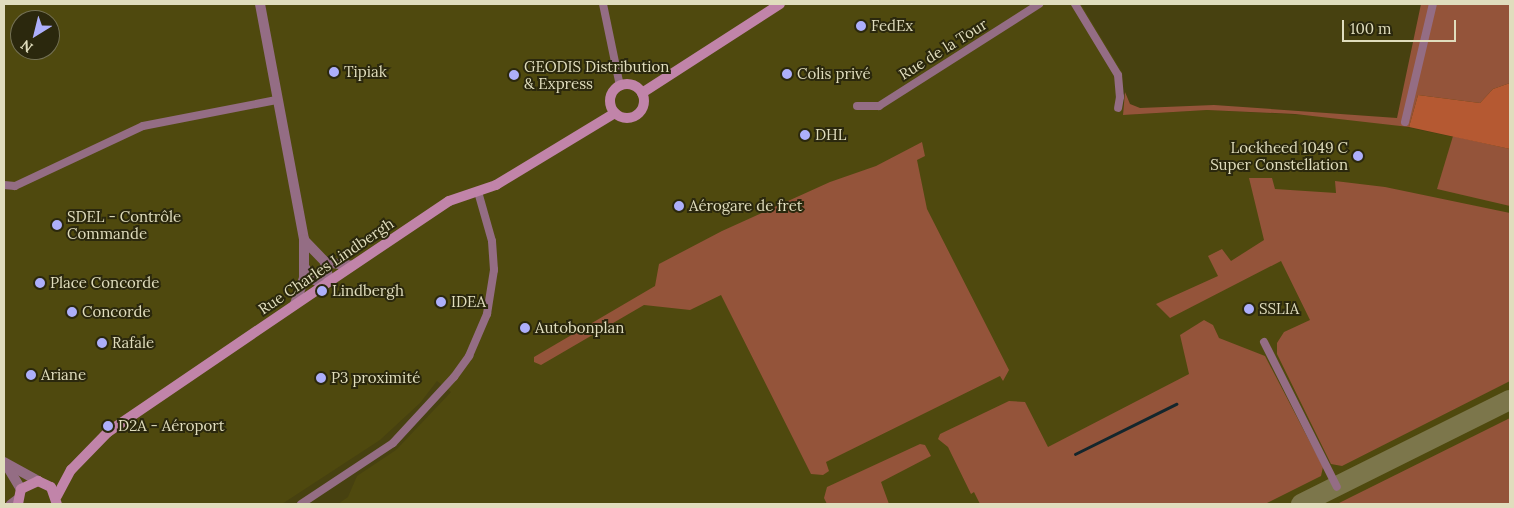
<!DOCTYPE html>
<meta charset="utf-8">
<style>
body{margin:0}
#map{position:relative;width:1514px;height:508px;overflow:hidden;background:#474110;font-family:Lora,serif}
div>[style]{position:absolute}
.built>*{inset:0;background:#4f490e}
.green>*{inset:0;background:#94543a}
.forest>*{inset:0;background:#b55932}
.stream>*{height:2.5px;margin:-1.25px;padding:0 1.25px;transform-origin:1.25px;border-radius:1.25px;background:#14262c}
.taxiway>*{height:20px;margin:-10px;padding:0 10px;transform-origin:10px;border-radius:10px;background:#7c764b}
.minor>*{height:8px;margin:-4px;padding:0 4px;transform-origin:4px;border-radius:4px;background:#946d84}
.tertiary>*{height:10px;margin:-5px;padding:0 5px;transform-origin:5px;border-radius:5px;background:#946d84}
.secondary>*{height:10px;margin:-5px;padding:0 5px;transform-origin:5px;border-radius:5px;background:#c184a9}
.secondary>.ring{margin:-5px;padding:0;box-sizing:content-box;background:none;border:10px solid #c184a9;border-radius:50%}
.dots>*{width:14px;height:14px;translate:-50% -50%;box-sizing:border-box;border:2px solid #2b280d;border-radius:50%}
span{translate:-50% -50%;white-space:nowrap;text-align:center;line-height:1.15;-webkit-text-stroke:4px #2b280d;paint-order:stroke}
.poi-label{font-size:15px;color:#e0ddbd}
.left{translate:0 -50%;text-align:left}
.right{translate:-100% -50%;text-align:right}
.street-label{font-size:15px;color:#e0ddbd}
.frame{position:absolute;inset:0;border:5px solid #e0ddbd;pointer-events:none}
.north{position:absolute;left:10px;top:10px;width:50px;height:50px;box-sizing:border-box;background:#2b280d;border:1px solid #737053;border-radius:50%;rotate:216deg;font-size:14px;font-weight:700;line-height:20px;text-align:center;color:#e0ddbd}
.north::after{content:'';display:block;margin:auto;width:18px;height:22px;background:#adaffb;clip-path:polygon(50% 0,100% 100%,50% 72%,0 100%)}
.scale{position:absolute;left:1342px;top:20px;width:114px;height:22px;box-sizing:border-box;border:2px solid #e0ddbd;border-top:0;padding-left:6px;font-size:15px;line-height:18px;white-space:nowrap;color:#e0ddbd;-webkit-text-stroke:4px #2b280d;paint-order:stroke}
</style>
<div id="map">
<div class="built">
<i style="clip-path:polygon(evenodd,4px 4px,1081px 4px,1122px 72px,1124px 115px,1207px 110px,1339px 117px,1382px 122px,1510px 149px,1510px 504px,338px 504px,348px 497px,357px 476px,396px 450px,451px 392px,437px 381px,420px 403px,380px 440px,282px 504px,4px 504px,4px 4px,20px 20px,50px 20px,50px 50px,20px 50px,20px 20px)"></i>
</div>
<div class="green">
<i style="clip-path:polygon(1421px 4px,1510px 4px,1510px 83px,1493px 89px,1480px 103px,1418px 95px,1409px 127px,1295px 114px,1207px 110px,1123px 115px,1125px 92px,1130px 104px,1140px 108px,1214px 105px,1397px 118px)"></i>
<i style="clip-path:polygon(1453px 136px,1510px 149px,1510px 206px,1437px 189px)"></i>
<i style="clip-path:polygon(922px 142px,925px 156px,917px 160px,927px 209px,1009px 370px,1003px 381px,1000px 376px,826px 462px,829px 471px,823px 475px,811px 474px,721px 295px,690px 310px,644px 305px,541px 365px,534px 362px,534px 357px,655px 286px,659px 264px,722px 231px,830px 182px,876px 166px)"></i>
<i style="clip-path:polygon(1249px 178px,1272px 178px,1275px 189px,1336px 193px,1335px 181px,1385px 187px,1510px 213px,1510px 381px,1342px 466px,1331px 464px,1277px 354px,1277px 343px,1284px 332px,1310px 320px,1281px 261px,1170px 318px,1156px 304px,1218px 276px,1208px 256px,1222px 249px,1231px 261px,1264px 240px)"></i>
<i style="clip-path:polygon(1204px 320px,1213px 325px,1219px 338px,1265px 356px,1323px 467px,1321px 476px,1265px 504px,980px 504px,974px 492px,971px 494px,948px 447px,938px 439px,940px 434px,1009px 401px,1025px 402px,1048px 447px,1189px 374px,1180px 335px)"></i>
<i style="clip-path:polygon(1510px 418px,1510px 504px,1337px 504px)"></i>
<i style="clip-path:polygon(920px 444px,925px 445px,931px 456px,881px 482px,889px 504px,827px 504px,824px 498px,827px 487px)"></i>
</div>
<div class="forest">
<i style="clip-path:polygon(1510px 83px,1510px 149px,1409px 127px,1418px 95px,1480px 103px,1493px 89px)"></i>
</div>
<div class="stream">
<i style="left:1075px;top:454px;width:113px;rotate:-26.3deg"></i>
</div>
<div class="taxiway">
<i style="left:1301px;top:504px;width:233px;rotate:-26.5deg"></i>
</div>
<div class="minor">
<i style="left:603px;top:4px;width:84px;rotate:78.3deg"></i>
<i style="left:1075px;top:4px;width:83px;rotate:58.8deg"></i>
<i style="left:1118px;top:75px;width:22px;rotate:85deg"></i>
<i style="left:1120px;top:97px;width:11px;rotate:100deg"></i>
<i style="left:857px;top:106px;width:22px"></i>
<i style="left:879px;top:106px;width:190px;rotate:-32.5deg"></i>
<i style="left:1405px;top:122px;width:121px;rotate:-76.7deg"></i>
<i style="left:4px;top:185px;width:11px;rotate:5deg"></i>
<i style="left:15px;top:186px;width:141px;rotate:-25.1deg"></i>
<i style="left:143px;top:126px;width:136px;rotate:-11deg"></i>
<i style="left:1264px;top:342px;width:162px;rotate:63.3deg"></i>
<i style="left:10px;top:504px;width:10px;rotate:-37deg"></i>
<i style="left:301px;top:504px;width:110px;rotate:-33.5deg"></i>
<i style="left:393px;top:443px;width:90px;rotate:-47.3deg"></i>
<i style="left:454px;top:377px;width:26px;rotate:-54deg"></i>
<i style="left:469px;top:356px;width:46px;rotate:-66.8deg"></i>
<i style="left:487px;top:314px;width:45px;rotate:-81deg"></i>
<i style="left:494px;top:270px;width:29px;rotate:-94deg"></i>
<i style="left:492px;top:241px;width:51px;rotate:-105.9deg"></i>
</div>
<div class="tertiary">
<i style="left:260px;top:4px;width:239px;rotate:79.4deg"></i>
<i style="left:304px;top:239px;width:39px;rotate:90deg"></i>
<i style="left:304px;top:278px;width:28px;rotate:109deg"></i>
<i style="left:304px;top:240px;width:30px;rotate:46deg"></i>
<i style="left:325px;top:262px;width:27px;rotate:8deg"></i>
<i style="left:305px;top:268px;width:14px;rotate:54deg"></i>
<i style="left:313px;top:279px;width:13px;rotate:29deg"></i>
<i style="left:324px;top:285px;width:9px;rotate:-63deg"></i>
<i style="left:328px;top:277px;width:15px;rotate:-101deg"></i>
<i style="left:4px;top:462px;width:39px;rotate:29deg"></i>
<i style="left:7px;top:466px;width:27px;rotate:59deg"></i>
</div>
<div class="secondary">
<i class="ring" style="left:610px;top:84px;width:24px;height:24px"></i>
<i style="left:642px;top:93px;width:164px;rotate:-32.8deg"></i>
<i style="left:327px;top:283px;width:147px;rotate:-33.9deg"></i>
<i style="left:449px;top:201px;width:50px;rotate:-18.8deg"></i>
<i style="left:496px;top:185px;width:139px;rotate:-31.2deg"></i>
<i style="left:57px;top:496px;width:30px;rotate:-62deg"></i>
<i style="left:71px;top:470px;width:53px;rotate:-45.8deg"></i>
<i style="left:108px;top:432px;width:261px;rotate:-34.2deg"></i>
<i style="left:18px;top:504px;width:15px;rotate:-79deg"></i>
<i style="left:21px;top:489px;width:19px;rotate:-25deg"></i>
<i style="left:38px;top:481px;width:14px;rotate:25deg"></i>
<i style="left:51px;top:487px;width:18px;rotate:71deg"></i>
</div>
<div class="dots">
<i style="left:861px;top:26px;background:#adaffb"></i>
<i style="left:334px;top:72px;background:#adaffb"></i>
<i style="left:787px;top:74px;background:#adaffb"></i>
<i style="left:514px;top:75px;background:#adaffb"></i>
<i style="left:805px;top:135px;background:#adaffb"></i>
<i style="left:1358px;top:156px;background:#adaffb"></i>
<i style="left:679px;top:206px;background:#adaffb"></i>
<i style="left:57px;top:225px;background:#adaffb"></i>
<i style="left:40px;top:283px;background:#adaffb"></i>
<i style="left:322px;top:291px;background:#adaffb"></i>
<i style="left:441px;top:302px;background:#adaffb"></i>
<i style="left:1249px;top:309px;background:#adaffb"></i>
<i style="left:72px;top:312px;background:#adaffb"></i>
<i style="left:525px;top:328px;background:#adaffb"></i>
<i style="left:102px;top:343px;background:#adaffb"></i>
<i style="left:31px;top:375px;background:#adaffb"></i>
<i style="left:321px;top:378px;background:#adaffb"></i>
<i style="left:108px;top:426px;background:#adaffb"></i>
</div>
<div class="poi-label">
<span class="left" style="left:871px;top:26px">FedEx</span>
<span class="left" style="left:524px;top:75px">GEODIS Distribution<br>&amp; Express</span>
<span class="left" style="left:344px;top:72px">Tipiak</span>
<span class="left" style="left:797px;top:74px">Colis privé</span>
<span class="left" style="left:815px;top:135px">DHL</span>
<span class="right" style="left:1348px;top:156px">Lockheed 1049 C<br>Super Constellation</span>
<span class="left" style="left:689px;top:206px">Aérogare de fret</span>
<span class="left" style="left:67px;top:225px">SDEL - Contrôle<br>Commande</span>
<span class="left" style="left:50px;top:283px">Place Concorde</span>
<span class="left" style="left:332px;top:291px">Lindbergh</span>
<span class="left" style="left:451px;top:302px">IDEA</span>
<span class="left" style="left:1259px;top:309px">SSLIA</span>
<span class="left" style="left:82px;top:312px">Concorde</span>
<span class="left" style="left:535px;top:328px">Autobonplan</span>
<span class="left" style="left:112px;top:343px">Rafale</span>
<span class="left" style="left:41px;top:375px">Ariane</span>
<span class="left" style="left:331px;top:378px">P3 proximité</span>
<span class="left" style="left:118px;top:426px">D2A - Aéroport</span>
</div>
<div class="street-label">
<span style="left:943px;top:49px;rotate:-32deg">Rue de la Tour</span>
<span style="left:326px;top:266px;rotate:-34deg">Rue Charles Lindbergh</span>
</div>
<div class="frame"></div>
<div class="north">N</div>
<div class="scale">100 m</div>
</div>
